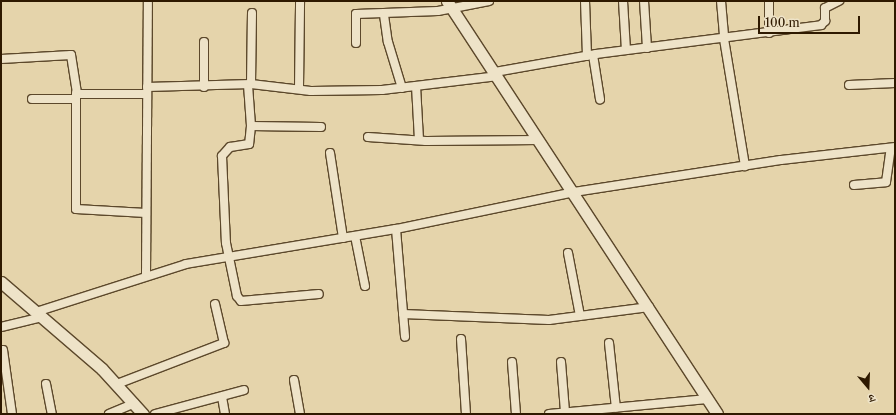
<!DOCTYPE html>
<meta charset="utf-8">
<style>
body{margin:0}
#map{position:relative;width:896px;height:415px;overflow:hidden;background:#e5d4ab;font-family:"Libre Caslon Text","Noto Serif Devanagari",serif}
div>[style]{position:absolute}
.roads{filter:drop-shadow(1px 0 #5c482b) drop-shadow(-1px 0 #5c482b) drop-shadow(0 1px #5c482b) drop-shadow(0 -1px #5c482b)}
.street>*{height:8px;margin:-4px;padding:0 4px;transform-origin:4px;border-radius:4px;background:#eee3c8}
.secondary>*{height:11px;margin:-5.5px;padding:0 5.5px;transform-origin:5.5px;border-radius:5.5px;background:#eee3c8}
span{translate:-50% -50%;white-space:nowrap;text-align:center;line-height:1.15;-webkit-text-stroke:3.5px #eee3c8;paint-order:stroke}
.frame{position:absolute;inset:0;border:2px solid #2e1900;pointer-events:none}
.north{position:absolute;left:848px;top:367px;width:40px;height:40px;-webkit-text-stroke:3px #eee3c8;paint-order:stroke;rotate:161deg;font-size:11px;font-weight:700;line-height:16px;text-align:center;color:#2e1900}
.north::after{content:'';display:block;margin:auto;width:14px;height:18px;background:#2e1900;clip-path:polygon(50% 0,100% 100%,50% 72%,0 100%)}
.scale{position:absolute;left:758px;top:16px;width:102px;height:18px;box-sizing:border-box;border:2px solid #2e1900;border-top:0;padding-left:5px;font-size:12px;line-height:14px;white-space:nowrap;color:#2e1900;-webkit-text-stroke:3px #eee3c8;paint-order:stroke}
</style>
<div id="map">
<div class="roads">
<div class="street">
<i style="left:585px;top:1px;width:55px;rotate:87.9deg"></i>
<i style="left:623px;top:1px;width:49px;rotate:86.5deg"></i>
<i style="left:644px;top:1px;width:47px;rotate:86.3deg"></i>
<i style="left:721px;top:1px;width:38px;rotate:85deg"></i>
<i style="left:724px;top:39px;width:129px;rotate:80.6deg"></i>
<i style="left:384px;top:15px;width:27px;rotate:82deg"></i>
<i style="left:388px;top:42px;width:48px;rotate:73.1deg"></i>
<i style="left:769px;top:33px;width:32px;rotate:-90deg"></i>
<i style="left:356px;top:43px;width:29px;rotate:-90deg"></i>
<i style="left:356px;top:14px;width:82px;rotate:-2.1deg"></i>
<i style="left:438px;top:11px;width:52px;rotate:-11.1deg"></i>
<i style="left:593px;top:55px;width:45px;rotate:81deg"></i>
<i style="left:1px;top:59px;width:70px;rotate:-3.3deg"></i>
<i style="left:71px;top:55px;width:39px;rotate:81deg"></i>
<i style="left:77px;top:94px;width:70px"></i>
<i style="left:495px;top:72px;width:103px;rotate:-10.1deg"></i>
<i style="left:596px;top:54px;width:227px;rotate:-7.3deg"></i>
<i style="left:821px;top:25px;width:6px;rotate:-45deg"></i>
<i style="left:825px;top:21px;width:13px;rotate:-90deg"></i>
<i style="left:825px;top:8px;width:16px;rotate:-27deg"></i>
<i style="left:251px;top:84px;width:71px;rotate:-89.2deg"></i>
<i style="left:248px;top:85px;width:41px;rotate:85.8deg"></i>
<i style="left:251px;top:126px;width:70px;rotate:0.8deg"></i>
<i style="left:849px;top:85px;width:46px;rotate:-2.5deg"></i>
<i style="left:416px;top:86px;width:54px;rotate:86.8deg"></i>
<i style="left:147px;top:87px;width:104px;rotate:-1.7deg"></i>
<i style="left:251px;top:84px;width:60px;rotate:6.7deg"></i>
<i style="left:311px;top:91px;width:71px;rotate:-0.8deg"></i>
<i style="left:382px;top:90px;width:117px;rotate:-6.9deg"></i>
<i style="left:204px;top:87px;width:45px;rotate:-90deg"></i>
<i style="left:299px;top:88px;width:87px;rotate:-89.3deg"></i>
<i style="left:76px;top:93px;width:116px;rotate:90deg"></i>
<i style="left:76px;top:209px;width:70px;rotate:3.3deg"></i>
<i style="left:32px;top:99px;width:44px"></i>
<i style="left:251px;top:126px;width:18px;rotate:96deg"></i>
<i style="left:249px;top:144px;width:19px;rotate:171deg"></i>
<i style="left:230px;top:147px;width:12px;rotate:132deg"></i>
<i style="left:222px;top:156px;width:87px;rotate:87.4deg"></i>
<i style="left:226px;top:243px;width:54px;rotate:78.3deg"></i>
<i style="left:237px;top:296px;width:6px;rotate:51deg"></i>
<i style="left:241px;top:301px;width:78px;rotate:-5.1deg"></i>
<i style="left:368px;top:137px;width:58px;rotate:3.9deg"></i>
<i style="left:426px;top:141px;width:113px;rotate:-0.5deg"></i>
<i style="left:330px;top:153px;width:86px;rotate:81.3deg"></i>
<i style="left:854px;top:185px;width:32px;rotate:-5deg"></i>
<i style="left:886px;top:182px;width:34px;rotate:-82deg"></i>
<i style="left:396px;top:229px;width:108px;rotate:85.2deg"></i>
<i style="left:355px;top:236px;width:51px;rotate:78.7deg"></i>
<i style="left:568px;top:253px;width:64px;rotate:79.2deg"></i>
<i style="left:146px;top:275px;width:274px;rotate:-89.6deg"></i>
<i style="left:36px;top:312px;width:157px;rotate:-17.7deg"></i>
<i style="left:186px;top:264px;width:213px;rotate:-9.5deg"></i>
<i style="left:396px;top:229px;width:182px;rotate:-11.7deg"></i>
<i style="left:574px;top:192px;width:209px;rotate:-8.8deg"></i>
<i style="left:781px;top:160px;width:115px;rotate:-6.5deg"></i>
<i style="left:403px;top:314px;width:146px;rotate:2.4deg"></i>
<i style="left:549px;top:320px;width:101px;rotate:-7.4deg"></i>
<i style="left:1px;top:327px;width:42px;rotate:-13.7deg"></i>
<i style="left:461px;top:339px;width:75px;rotate:86.2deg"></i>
<i style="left:609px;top:343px;width:65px;rotate:83.9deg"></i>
<i style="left:3px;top:350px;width:65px;rotate:82deg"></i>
<i style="left:512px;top:362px;width:52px;rotate:85.6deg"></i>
<i style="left:561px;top:362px;width:50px;rotate:85.4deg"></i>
<i style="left:294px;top:380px;width:35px;rotate:80deg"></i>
<i style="left:46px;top:384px;width:31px;rotate:79deg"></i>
<i style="left:117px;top:384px;width:115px;rotate:-21deg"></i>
<i style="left:224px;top:343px;width:40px;rotate:-103deg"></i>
<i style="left:222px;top:397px;width:17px;rotate:80deg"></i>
<i style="left:109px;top:414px;width:28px;rotate:-23deg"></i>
<i style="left:155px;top:414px;width:92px;rotate:-15.1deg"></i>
<i style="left:549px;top:414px;width:159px;rotate:-5.4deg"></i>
</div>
<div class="secondary">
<i style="left:447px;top:1px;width:493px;rotate:56.8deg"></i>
<i style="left:1px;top:282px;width:133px;rotate:40.7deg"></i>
<i style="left:102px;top:369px;width:61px;rotate:47.7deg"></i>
</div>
</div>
<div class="frame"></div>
<div class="north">उ</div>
<div class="scale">100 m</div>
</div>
